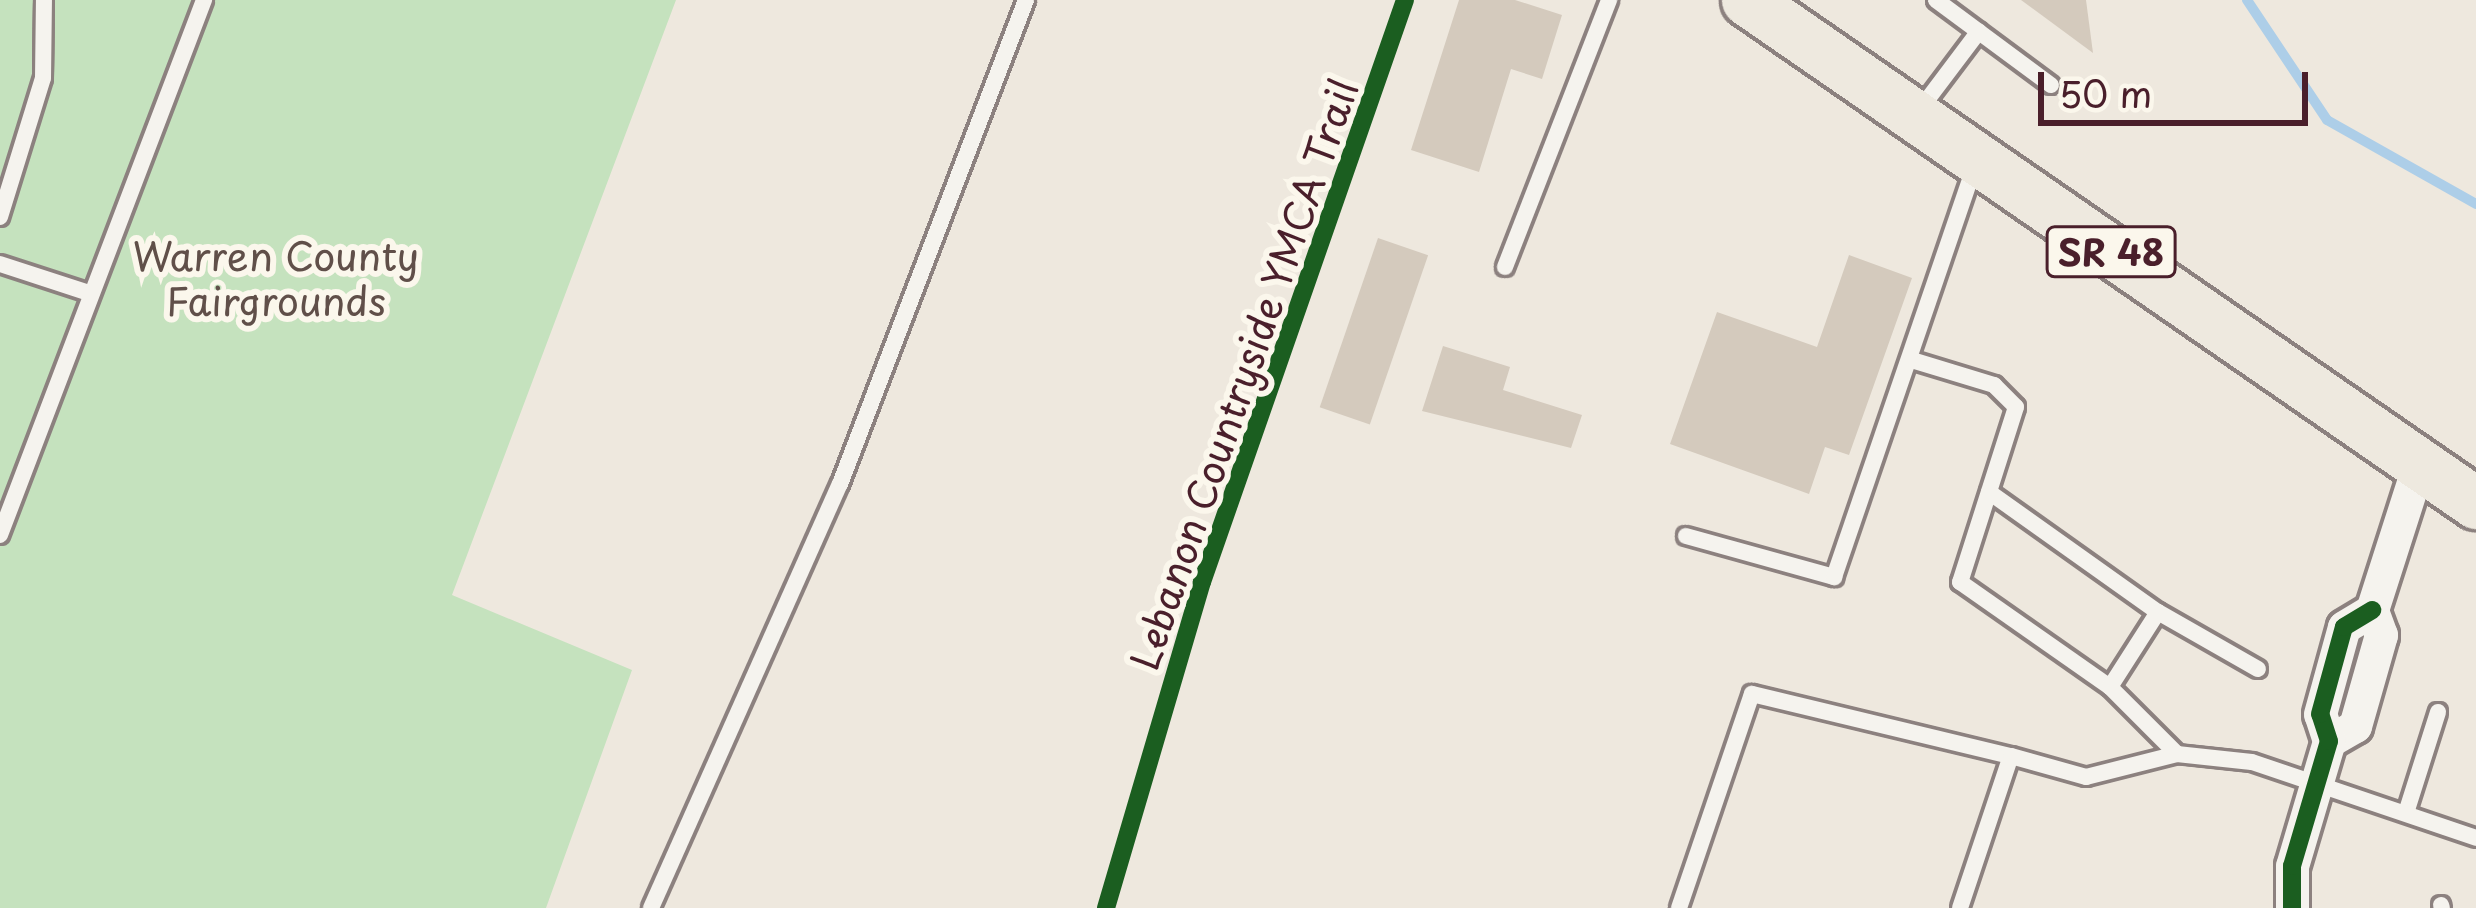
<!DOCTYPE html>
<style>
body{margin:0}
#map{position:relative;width:2476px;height:908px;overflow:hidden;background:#eee8de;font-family:"Playpen Sans",sans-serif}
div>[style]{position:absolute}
.green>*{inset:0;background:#c5e2be}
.stream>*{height:10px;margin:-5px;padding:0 5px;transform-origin:5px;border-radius:5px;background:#adcee8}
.building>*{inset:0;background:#d4cabd;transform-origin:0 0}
.roads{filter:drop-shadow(3px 0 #8c817f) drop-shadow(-3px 0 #8c817f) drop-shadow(0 3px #8c817f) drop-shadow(0 -3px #8c817f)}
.lane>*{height:16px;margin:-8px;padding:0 8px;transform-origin:8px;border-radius:8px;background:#f5f3ee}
.street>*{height:33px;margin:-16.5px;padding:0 16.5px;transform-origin:16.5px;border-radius:16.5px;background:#f5f3ee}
.primary>*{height:51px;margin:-25.5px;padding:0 25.5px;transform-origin:25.5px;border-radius:25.5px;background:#eee9df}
.cycleway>*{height:18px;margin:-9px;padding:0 9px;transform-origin:9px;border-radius:9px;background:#1b5e20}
span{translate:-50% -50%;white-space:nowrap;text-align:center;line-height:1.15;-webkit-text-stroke:12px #fbf7ec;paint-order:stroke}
.shield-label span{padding:3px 9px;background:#fbf7ec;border:3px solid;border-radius:9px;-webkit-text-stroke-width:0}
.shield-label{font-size:36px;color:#4a1f2b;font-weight:700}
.park-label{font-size:39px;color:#604f49}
.street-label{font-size:39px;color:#4a1f2b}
.scale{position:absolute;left:2038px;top:72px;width:270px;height:54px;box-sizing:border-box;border:6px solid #4a1f2b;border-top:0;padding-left:15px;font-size:36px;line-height:42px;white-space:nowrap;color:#4a1f2b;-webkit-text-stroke:9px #fbf7ec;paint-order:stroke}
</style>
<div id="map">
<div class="green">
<i style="clip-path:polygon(0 0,676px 0,452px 595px,632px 670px,546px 908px,0 908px)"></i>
</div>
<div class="stream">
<i style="left:2247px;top:0;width:144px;rotate:56.3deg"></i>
<i style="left:2327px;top:120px;width:171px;rotate:29.4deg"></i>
</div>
<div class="building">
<i style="clip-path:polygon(1459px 0,1515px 0,1562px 15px,1542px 79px,1511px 69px,1479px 172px,1411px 150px)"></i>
<i style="clip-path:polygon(2021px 0,2086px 0,2093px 53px)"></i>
<i style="left:1378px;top:238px;width:53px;height:179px;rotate:19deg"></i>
<i style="clip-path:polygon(1849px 255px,1912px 278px,1849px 455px,1825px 447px,1809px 494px,1670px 444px,1717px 312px,1817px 347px)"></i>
<i style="clip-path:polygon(1443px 346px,1510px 367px,1503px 390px,1582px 415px,1571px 448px,1422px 411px)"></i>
</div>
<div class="roads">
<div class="lane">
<i style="left:1936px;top:0;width:143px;rotate:36.5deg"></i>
<i style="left:1918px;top:112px;width:101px;rotate:-53deg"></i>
<i style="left:0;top:217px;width:145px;rotate:-72.8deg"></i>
<i style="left:43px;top:78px;width:78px;rotate:-89.3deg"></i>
<i style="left:0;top:264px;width:94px;rotate:18deg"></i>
<i style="left:1505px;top:267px;width:287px;rotate:-68.7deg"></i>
<i style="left:1915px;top:361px;width:83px;rotate:16.9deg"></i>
<i style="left:1994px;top:385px;width:31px;rotate:45deg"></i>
<i style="left:2016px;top:407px;width:184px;rotate:107.7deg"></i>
<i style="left:1960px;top:582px;width:183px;rotate:35deg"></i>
<i style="left:1989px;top:492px;width:207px;rotate:35.4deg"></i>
<i style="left:0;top:535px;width:573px;rotate:-69.13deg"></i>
<i style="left:1686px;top:536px;width:154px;rotate:15.5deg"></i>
<i style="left:1834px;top:577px;width:435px;rotate:-71.1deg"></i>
<i style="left:2177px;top:754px;width:95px;rotate:-135deg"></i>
<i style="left:2110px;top:687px;width:89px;rotate:-57.4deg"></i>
<i style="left:2158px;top:612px;width:115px;rotate:29.7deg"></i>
<i style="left:2406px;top:813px;width:106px;rotate:-72.4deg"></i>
<i style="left:2441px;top:905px;width:3px;rotate:72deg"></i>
<i style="left:651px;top:908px;width:464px;rotate:-66deg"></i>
<i style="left:840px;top:484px;width:519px;rotate:-68.98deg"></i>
<i style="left:1679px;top:908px;width:226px;rotate:-71.2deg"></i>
<i style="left:1752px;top:694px;width:266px;rotate:13.5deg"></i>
<i style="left:1960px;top:908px;width:160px;rotate:-71.5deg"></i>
<i style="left:2011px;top:756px;width:78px;rotate:15.6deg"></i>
<i style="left:2086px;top:777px;width:94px;rotate:-14.2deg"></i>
<i style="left:2177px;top:754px;width:75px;rotate:6.1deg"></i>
<i style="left:2252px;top:762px;width:237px;rotate:18.7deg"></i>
</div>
<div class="street">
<i style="left:2329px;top:741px;width:30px;rotate:-30deg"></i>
<i style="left:2355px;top:726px;width:95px;rotate:-74.1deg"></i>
<i style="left:2381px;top:635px;width:27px;rotate:-110deg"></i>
<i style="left:2372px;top:610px;width:153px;rotate:-72.2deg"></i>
<i style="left:2292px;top:908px;width:42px;rotate:-90deg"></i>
<i style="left:2292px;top:866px;width:130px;rotate:-73.5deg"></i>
<i style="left:2329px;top:741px;width:28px;rotate:-108deg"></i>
<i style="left:2320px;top:714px;width:90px;rotate:-74.6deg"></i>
<i style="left:2344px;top:627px;width:33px;rotate:-31deg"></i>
</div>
<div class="primary">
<i style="left:1747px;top:0;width:886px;rotate:34.61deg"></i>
</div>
</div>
<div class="cycleway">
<i style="left:1106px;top:908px;width:340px;rotate:-73.6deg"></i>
<i style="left:1202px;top:582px;width:616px;rotate:-70.77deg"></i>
<i style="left:2292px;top:908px;width:42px;rotate:-90deg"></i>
<i style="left:2292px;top:866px;width:130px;rotate:-73.5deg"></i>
<i style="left:2329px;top:741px;width:28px;rotate:-108deg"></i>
<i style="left:2320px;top:714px;width:90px;rotate:-74.6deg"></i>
<i style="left:2344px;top:627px;width:33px;rotate:-31deg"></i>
</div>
<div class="shield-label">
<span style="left:2111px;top:252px">SR 48</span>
</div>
<div class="park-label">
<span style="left:276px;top:278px">Warren County<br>Fairgrounds</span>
</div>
<div class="street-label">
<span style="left:1243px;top:374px;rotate:-71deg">Lebanon Countryside YMCA Trail</span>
</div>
<div class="scale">50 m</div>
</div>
